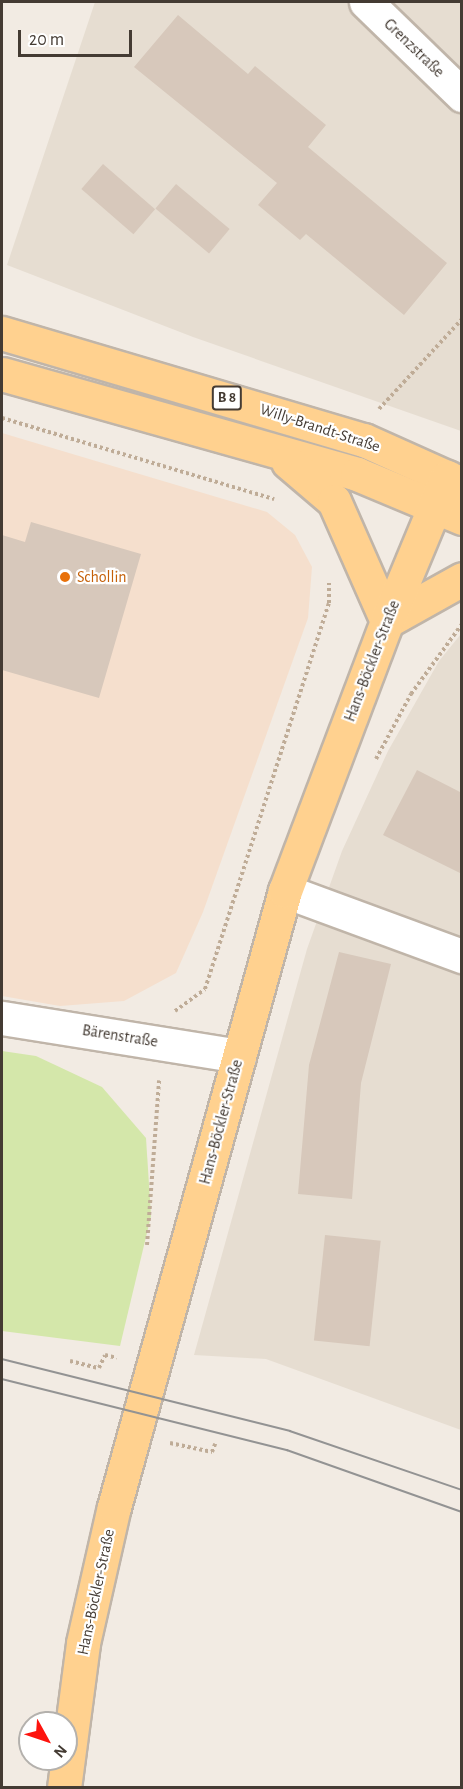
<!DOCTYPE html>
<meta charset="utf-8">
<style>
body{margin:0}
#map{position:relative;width:463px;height:1789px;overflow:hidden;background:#f2ebe3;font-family:"Alegreya Sans",sans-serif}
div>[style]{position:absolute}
.residential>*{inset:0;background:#e6ddd1}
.commercial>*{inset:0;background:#f5dfcd}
.green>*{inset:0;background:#d4e7aa}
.building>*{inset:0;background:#d7c8bb;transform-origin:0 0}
.path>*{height:4px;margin-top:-2px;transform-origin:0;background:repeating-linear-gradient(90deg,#bfac97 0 3px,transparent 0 6px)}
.roads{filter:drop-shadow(2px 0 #c0b5a9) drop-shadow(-2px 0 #c0b5a9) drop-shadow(0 2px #c0b5a9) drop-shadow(0 -2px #c0b5a9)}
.minor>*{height:33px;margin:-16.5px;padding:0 16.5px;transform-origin:16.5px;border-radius:16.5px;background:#fff}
.major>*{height:33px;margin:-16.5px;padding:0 16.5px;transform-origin:16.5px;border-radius:16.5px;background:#ffd18f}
.tram>*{height:1.5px;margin:-0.75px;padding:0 0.75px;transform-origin:0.75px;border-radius:0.75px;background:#939393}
.dots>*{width:16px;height:16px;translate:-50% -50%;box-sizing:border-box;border:3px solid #fff;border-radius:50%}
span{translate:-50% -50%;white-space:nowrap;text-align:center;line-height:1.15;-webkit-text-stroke:4.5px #fff;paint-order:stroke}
.shield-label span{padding:2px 4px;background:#fff;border:2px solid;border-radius:4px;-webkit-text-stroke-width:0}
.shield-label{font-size:15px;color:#443b33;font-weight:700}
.street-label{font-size:16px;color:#443b33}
.food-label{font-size:16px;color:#c56008}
.left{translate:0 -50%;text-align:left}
.frame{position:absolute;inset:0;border:3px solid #443b33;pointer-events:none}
.north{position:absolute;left:18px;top:1711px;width:60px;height:60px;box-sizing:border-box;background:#fff;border:2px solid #b4b1ad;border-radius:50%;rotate:130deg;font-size:16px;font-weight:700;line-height:24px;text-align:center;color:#443b33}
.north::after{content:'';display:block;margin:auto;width:21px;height:27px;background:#fd140e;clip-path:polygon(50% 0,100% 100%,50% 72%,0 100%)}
.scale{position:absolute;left:18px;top:30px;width:114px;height:27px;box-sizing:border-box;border:3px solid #443b33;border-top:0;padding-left:8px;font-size:18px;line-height:21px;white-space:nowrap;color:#443b33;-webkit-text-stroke:4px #fff;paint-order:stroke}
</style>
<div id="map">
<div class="residential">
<i style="clip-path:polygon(95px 2px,461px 2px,461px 431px,193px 337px,7px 265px)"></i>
<i style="clip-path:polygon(461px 634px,461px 1430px,266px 1359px,194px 1355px,307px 949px,342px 851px,388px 751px,439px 661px)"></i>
</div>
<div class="commercial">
<i style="clip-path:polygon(2px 433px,267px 512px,295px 535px,312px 567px,308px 618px,203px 912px,176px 973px,124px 1001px,60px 1006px,2px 996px)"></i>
</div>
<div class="green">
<i style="clip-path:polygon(2px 1051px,36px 1056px,102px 1087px,146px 1138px,151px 1216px,120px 1346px,2px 1331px)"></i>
</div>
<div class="building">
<i style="clip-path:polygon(178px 15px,248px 74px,255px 66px,326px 125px,308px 147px,447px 263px,404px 315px,306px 234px,300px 240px,258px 205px,277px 183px,134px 67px)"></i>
<i style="left:103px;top:164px;width:69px;height:33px;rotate:41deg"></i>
<i style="left:176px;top:184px;width:70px;height:32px;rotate:40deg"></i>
<i style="clip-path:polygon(31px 522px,141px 554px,99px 698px,2px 670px,2px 535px,25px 542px)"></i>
<i style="clip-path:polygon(417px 770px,462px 793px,462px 874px,383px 835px)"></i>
<i style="clip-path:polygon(339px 952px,391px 964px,361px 1083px,352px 1199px,298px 1194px,309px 1065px)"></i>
<i style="left:325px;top:1235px;width:56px;height:106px;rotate:6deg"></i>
</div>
<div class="path">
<i style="left:379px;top:409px;width:122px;rotate:-47.3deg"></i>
<i style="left:2px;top:418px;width:284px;rotate:16.6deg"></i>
<i style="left:376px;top:759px;width:74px;rotate:-61.7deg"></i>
<i style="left:411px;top:694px;width:87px;rotate:-53.9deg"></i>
<i style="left:175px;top:1011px;width:37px;rotate:-36deg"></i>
<i style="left:205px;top:989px;width:405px;rotate:-72.2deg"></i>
<i style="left:329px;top:603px;width:20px;rotate:-90deg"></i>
<i style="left:147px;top:1245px;width:165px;rotate:-85.8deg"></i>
<i style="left:70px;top:1361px;width:30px;rotate:14deg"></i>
<i style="left:99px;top:1368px;width:14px;rotate:-65deg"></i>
<i style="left:105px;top:1355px;width:12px;rotate:14deg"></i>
<i style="left:170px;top:1443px;width:43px;rotate:12.1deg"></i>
<i style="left:212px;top:1452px;width:9px;rotate:-69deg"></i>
</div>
<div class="roads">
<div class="minor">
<i style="left:366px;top:2px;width:134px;rotate:44.1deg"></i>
<i style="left:285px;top:891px;width:189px;rotate:20.2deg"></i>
<i style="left:2px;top:1018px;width:240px;rotate:9.1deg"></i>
</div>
<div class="major">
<i style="left:2px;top:333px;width:377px;rotate:16.5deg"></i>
<i style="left:364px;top:440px;width:107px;rotate:24.2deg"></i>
<i style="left:2px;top:374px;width:369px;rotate:15.7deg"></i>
<i style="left:357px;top:474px;width:114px;rotate:22.7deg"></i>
<i style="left:288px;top:462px;width:60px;rotate:40.3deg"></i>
<i style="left:334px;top:501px;width:131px;rotate:66.2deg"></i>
<i style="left:387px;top:621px;width:86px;rotate:-29.2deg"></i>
<i style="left:64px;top:1788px;width:146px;rotate:-82.5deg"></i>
<i style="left:83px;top:1643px;width:139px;rotate:-77.2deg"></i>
<i style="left:114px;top:1507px;width:639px;rotate:-74.49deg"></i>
<i style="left:285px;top:891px;width:289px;rotate:-69.3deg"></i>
<i style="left:387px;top:621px;width:156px;rotate:-67.4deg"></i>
</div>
</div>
<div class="tram">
<i style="left:2px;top:1359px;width:297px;rotate:14deg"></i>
<i style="left:290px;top:1431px;width:182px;rotate:18.9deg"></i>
<i style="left:2px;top:1379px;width:294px;rotate:14deg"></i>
<i style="left:287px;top:1450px;width:186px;rotate:19.5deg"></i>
</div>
<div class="dots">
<i style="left:65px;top:577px;background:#e8710a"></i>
</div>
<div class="shield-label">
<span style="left:227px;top:398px">B 8</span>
</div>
<div class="street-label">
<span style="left:414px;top:48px;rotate:44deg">Grenzstraße</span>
<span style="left:320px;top:428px;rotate:18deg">Willy-Brandt-Straße</span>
<span style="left:372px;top:661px;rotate:-69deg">Hans-Böckler-Straße</span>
<span style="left:120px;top:1036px;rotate:9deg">Bärenstraße</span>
<span style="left:221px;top:1122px;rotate:-75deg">Hans-Böckler-Straße</span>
<span style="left:96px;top:1592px;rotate:-78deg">Hans-Böckler-Straße</span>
</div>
<div class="food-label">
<span class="left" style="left:77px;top:577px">Schollin</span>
</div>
<div class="frame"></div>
<div class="north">N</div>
<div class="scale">20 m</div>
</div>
